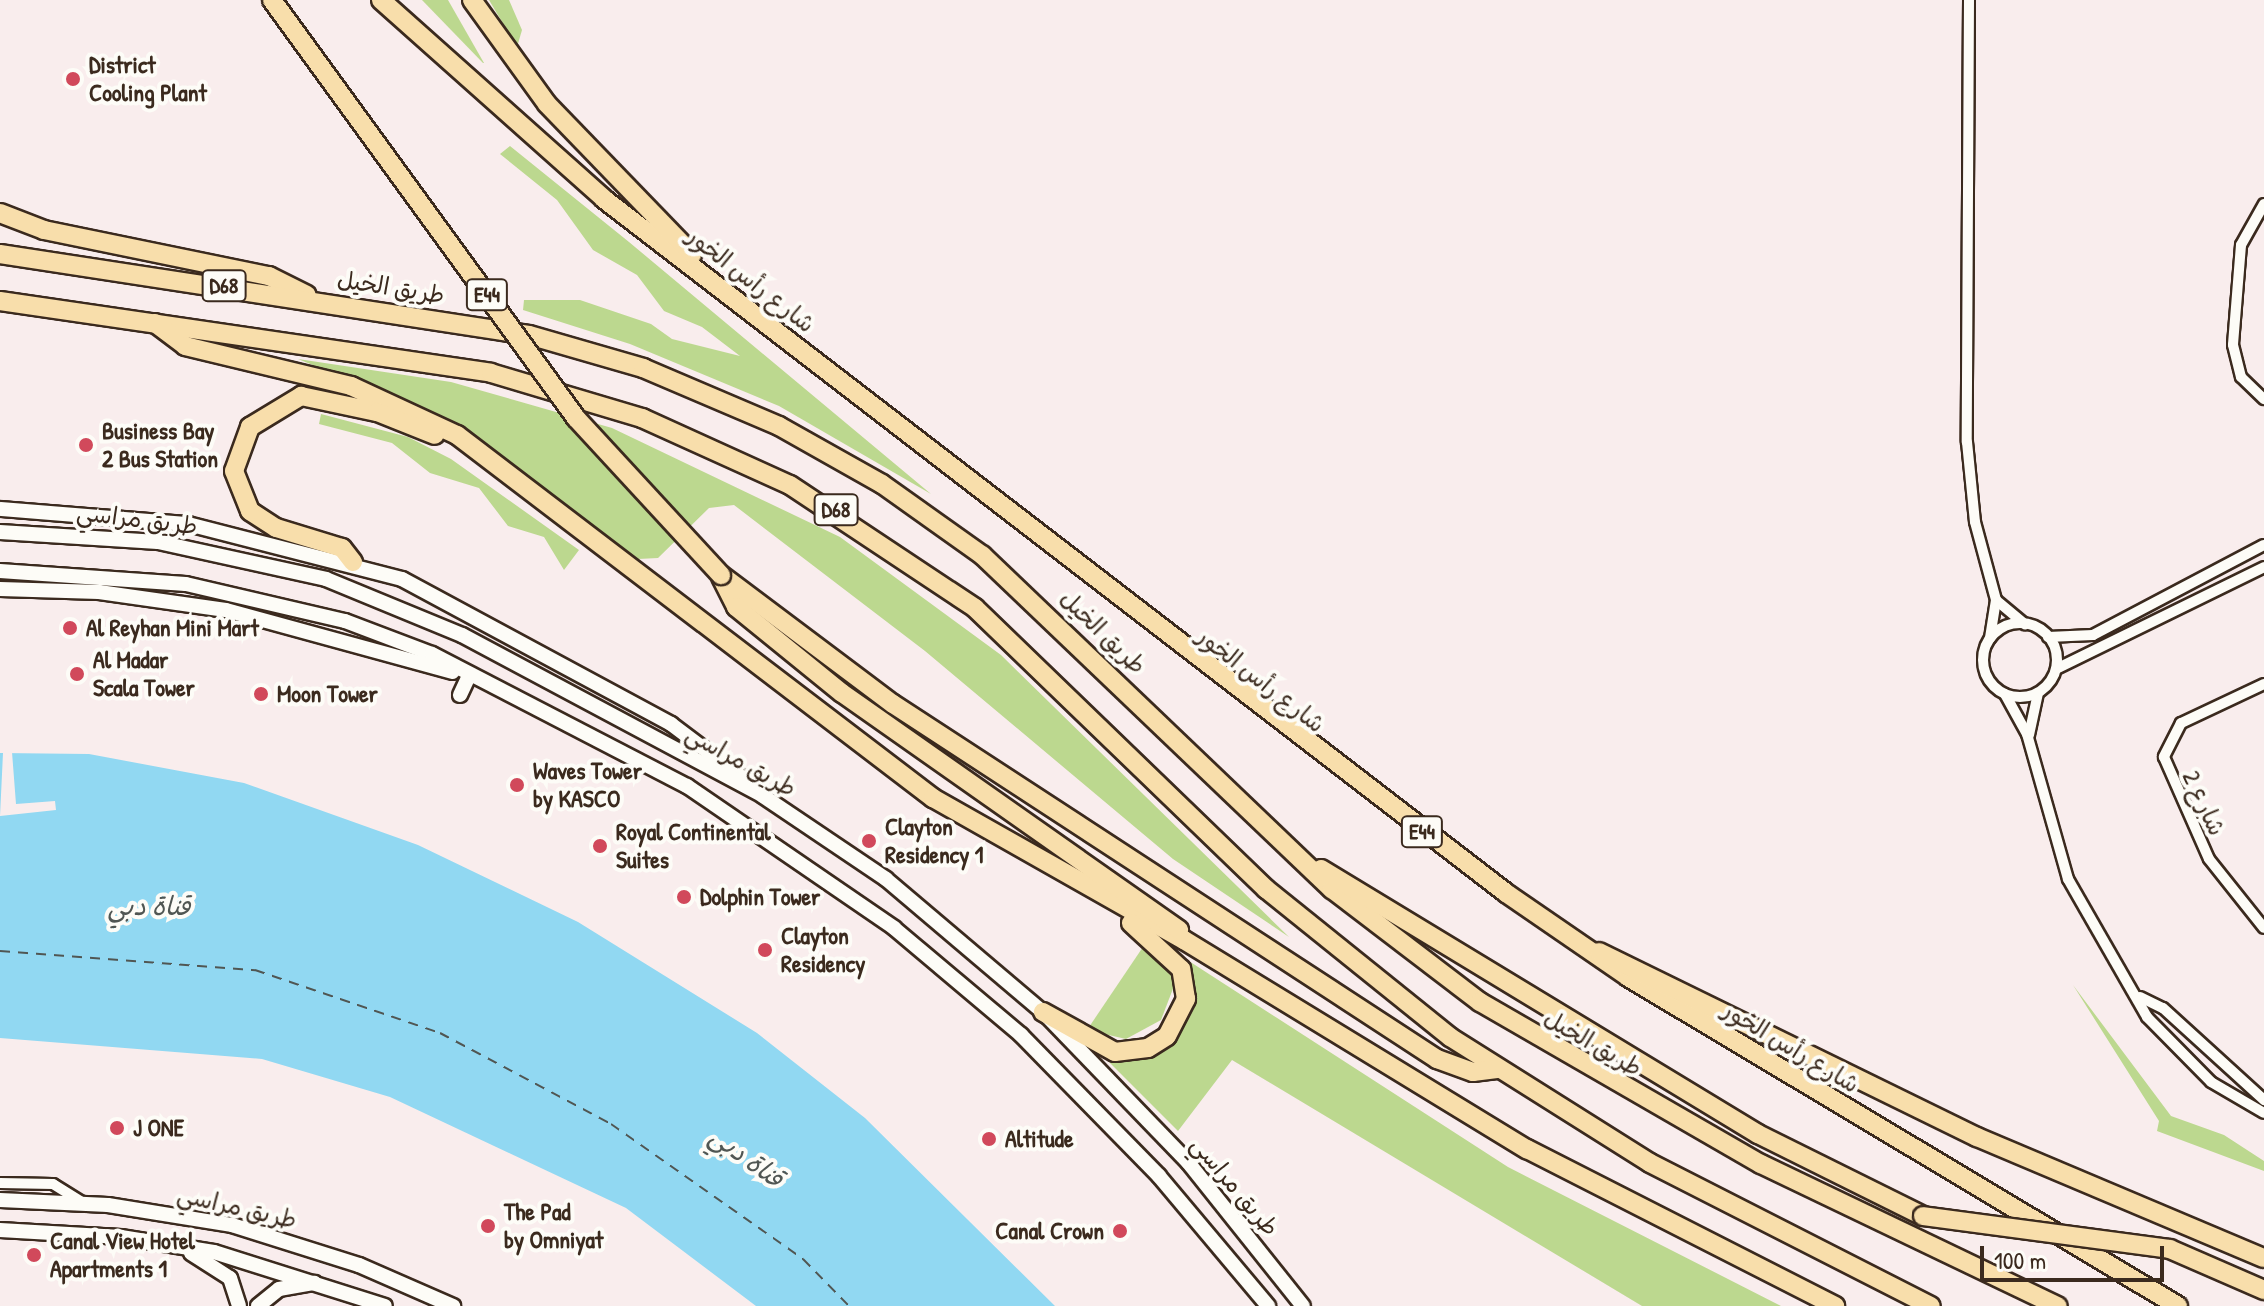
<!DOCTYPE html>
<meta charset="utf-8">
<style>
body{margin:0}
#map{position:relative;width:2264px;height:1306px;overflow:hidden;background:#f9eded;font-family:"Patrick Hand","Playpen Sans Arabic",sans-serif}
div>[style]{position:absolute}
.green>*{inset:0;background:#bcd88f}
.water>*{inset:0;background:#91d8f2}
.pier>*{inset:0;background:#f9eded}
.ferry>*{height:2px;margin-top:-1px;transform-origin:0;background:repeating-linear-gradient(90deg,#505653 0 10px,transparent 0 18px)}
.roads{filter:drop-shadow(2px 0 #3b2a1e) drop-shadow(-2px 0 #3b2a1e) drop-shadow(0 2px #3b2a1e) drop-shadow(0 -2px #3b2a1e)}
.street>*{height:10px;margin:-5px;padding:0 5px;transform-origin:5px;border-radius:5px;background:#fdfcf7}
.street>.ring{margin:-5px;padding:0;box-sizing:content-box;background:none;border:10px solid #fdfcf7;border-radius:50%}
.secondary>*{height:14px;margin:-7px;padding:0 7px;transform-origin:7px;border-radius:7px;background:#fdfcf7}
.highway>*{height:18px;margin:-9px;padding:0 9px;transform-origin:9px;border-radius:9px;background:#f8deab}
.bridges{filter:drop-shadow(2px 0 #3b2a1e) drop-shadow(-2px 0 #3b2a1e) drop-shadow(0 2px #3b2a1e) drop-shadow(0 -2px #3b2a1e)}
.highway-bridge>*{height:18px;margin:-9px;padding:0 9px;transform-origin:9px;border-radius:9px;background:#f8deab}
.dots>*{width:22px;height:22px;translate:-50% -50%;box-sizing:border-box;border:4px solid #fdfcf7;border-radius:50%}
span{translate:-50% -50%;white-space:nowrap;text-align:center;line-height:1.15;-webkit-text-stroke:8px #fdfcf7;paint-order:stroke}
.shield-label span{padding:2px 6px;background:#fdfcf7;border:2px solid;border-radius:6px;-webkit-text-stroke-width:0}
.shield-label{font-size:22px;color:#3b2a1e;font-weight:700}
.poi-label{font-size:24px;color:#3b2a1e;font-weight:700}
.left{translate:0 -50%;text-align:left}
.right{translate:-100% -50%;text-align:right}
.street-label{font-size:24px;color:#3b2a1e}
.water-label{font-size:26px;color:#505653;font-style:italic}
.scale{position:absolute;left:1980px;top:1246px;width:184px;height:36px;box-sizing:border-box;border:4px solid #3b2a1e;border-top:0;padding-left:10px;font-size:24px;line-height:28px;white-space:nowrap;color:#3b2a1e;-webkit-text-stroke:6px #fdfcf7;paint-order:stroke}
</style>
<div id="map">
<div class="green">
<i style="clip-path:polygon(422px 0,448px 0,484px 63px,483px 63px)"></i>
<i style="clip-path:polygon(489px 0,509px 0,522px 30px,517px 47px)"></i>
<i style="clip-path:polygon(510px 146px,629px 242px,931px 494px,779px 406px,630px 344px,523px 310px,524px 300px,580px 300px,651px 324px,672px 339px,740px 356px,702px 327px,664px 311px,637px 275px,593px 250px,557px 200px,500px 154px)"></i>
<i style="clip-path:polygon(298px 359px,451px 382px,612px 428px,840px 537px,1001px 655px,1289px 937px,1173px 859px,925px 651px,734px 505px,709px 508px,658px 558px,638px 559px,466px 428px)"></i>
<i style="clip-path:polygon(321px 414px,408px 437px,451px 459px,579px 550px,564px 570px,544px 537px,508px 526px,479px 488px,430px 473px,392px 443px,319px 424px)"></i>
<i style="clip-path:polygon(1147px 941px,1170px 968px,1174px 986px,1161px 1020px,1126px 1039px,1087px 1030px)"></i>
<i style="clip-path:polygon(1178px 954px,1508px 1167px,1781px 1306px,1642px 1306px,1232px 1060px,1178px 1131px,1102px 1055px,1127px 1057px,1179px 1033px,1193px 999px)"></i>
<i style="clip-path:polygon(2073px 985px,2171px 1116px,2224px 1135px,2264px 1161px,2264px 1171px,2157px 1131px,2159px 1121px)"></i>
</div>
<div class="water">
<i style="clip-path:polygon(0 753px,89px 754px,244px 783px,418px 845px,578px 922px,757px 1033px,865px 1118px,1055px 1306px,756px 1306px,626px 1208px,390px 1097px,262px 1059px,0 1038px)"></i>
</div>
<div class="pier">
<i style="clip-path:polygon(12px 752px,16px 804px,55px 801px,56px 810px,0 816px,3px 753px)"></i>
</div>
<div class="ferry">
<i style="left:0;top:951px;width:256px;rotate:4.3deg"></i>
<i style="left:255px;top:970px;width:195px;rotate:18.8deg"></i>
<i style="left:440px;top:1033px;width:194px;rotate:28deg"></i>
<i style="left:611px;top:1124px;width:235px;rotate:35.1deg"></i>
<i style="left:803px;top:1259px;width:66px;rotate:45.6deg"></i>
</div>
<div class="roads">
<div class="street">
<i style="left:1969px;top:0;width:442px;rotate:90.3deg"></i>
<i style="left:1967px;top:442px;width:80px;rotate:84.3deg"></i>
<i style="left:1975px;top:522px;width:81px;rotate:74.9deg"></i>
<i style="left:1996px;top:600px;width:39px;rotate:99deg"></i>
<i style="left:2264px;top:204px;width:47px;rotate:119.3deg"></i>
<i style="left:2241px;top:245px;width:100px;rotate:94.6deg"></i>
<i style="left:2233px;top:345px;width:33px;rotate:76deg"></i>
<i style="left:2241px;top:377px;width:32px;rotate:44deg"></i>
<i style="left:1996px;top:600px;width:38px;rotate:40deg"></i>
<i class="ring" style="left:1983px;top:623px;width:64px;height:64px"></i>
<i style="left:2048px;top:637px;width:45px;rotate:-2.5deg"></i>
<i style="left:2093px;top:635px;width:193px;rotate:-27.8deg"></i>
<i style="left:2056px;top:669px;width:232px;rotate:-26.1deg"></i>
<i style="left:2264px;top:684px;width:92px;rotate:154.8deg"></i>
<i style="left:2181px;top:723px;width:38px;rotate:117deg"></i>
<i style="left:2164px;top:757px;width:111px;rotate:66.2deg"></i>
<i style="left:2209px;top:859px;width:88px;rotate:51.4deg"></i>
<i style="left:2005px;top:694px;width:46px;rotate:61.2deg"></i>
<i style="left:2027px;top:734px;width:151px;rotate:74.2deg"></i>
<i style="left:2068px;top:879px;width:159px;rotate:60.2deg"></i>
<i style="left:2147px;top:1017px;width:91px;rotate:45.4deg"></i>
<i style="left:2211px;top:1082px;width:61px;rotate:30.3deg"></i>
<i style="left:2029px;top:735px;width:43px;rotate:-77.9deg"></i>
<i style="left:2140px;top:997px;width:25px;rotate:26deg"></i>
<i style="left:2163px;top:1008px;width:137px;rotate:42.3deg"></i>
<i style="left:0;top:1183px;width:53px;rotate:1.1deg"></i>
<i style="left:53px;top:1184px;width:36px;rotate:32deg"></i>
</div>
<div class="secondary">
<i style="left:0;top:509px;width:189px;rotate:4.6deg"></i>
<i style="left:188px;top:524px;width:221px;rotate:14.4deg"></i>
<i style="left:402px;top:579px;width:306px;rotate:28.3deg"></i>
<i style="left:671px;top:724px;width:91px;rotate:37deg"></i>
<i style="left:0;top:532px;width:158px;rotate:3.6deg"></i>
<i style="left:158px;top:542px;width:172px;rotate:12.4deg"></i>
<i style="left:326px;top:579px;width:147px;rotate:22.4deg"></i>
<i style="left:462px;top:635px;width:341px;rotate:28.1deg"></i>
<i style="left:763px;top:796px;width:148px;rotate:34deg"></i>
<i style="left:886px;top:879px;width:206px;rotate:40.3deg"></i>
<i style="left:1043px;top:1012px;width:209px;rotate:46deg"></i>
<i style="left:1188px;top:1162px;width:184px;rotate:51.4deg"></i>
<i style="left:0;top:571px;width:186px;rotate:4deg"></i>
<i style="left:186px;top:584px;width:163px;rotate:13.1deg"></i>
<i style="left:345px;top:621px;width:93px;rotate:20.8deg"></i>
<i style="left:432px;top:654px;width:287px;rotate:27.4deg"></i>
<i style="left:687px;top:786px;width:251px;rotate:34.4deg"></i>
<i style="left:894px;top:928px;width:166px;rotate:40.1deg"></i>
<i style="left:1021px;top:1035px;width:197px;rotate:45.6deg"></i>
<i style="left:1159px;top:1176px;width:170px;rotate:50deg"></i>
<i style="left:0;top:589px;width:99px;rotate:1.7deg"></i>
<i style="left:99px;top:592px;width:128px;rotate:8.1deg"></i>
<i style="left:226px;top:610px;width:235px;rotate:15.3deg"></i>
<i style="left:460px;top:695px;width:21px;rotate:-65deg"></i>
<i style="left:0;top:1200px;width:108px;rotate:2.7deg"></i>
<i style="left:108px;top:1205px;width:126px;rotate:9.2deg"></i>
<i style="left:232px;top:1225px;width:133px;rotate:17.5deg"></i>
<i style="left:359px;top:1265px;width:103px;rotate:23.6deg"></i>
<i style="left:0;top:1230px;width:121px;rotate:3.3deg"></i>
<i style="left:121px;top:1237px;width:94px;rotate:9.2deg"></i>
<i style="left:214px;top:1252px;width:179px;rotate:17.5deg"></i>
<i style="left:191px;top:1253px;width:46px;rotate:32.7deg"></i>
<i style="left:230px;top:1278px;width:29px;rotate:72deg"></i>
<i style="left:258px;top:1306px;width:27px;rotate:-39deg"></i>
<i style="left:279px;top:1289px;width:36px;rotate:-10deg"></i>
</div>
<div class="highway">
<i style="left:381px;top:0;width:299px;rotate:41.7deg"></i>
<i style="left:604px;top:199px;width:1138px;rotate:37.57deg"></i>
<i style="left:1506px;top:893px;width:148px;rotate:34.5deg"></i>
<i style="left:1628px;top:977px;width:641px;rotate:30.89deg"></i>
<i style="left:472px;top:0;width:128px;rotate:54.2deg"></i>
<i style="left:547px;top:104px;width:209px;rotate:46deg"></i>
<i style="left:0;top:213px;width:47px;rotate:21.1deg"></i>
<i style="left:44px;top:230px;width:230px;rotate:11.6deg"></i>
<i style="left:269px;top:276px;width:42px;rotate:26.6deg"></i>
<i style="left:0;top:254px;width:535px;rotate:8.71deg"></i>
<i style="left:529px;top:335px;width:119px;rotate:16.1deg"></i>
<i style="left:643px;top:368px;width:148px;rotate:23.1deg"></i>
<i style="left:779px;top:426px;width:118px;rotate:29.4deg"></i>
<i style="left:882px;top:484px;width:123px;rotate:35.4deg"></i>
<i style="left:982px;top:555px;width:484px;rotate:43.7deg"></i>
<i style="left:1332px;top:889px;width:186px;rotate:37.4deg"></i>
<i style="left:1480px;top:1002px;width:324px;rotate:30deg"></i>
<i style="left:1761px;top:1164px;width:329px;rotate:25.6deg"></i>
<i style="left:0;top:301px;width:496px;rotate:8.3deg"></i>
<i style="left:491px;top:373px;width:158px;rotate:16.6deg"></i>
<i style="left:642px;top:418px;width:162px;rotate:24.4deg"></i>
<i style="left:790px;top:485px;width:222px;rotate:33.6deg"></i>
<i style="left:975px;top:608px;width:405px;rotate:44deg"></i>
<i style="left:1266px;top:889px;width:236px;rotate:38.8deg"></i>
<i style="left:1450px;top:1037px;width:236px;rotate:32.2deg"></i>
<i style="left:1650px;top:1163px;width:315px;rotate:27deg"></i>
<i style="left:155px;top:323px;width:38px;rotate:37deg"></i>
<i style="left:185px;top:346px;width:171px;rotate:13.5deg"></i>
<i style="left:351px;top:386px;width:117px;rotate:24.8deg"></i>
<i style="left:457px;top:435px;width:599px;rotate:37.33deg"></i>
<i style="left:933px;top:798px;width:288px;rotate:29.5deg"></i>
<i style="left:1184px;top:940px;width:402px;rotate:31.4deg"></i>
<i style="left:1527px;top:1149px;width:346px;rotate:27deg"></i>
<i style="left:353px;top:562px;width:18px;rotate:-128deg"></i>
<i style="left:342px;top:548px;width:69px;rotate:-163.1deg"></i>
<i style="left:276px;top:528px;width:31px;rotate:-147deg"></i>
<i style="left:250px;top:511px;width:43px;rotate:-111.8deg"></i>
<i style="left:234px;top:471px;width:47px;rotate:-70deg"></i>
<i style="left:250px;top:427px;width:60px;rotate:-31.3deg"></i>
<i style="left:301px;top:396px;width:78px;rotate:11.9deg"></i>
<i style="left:377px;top:412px;width:62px;rotate:21.6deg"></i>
<i style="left:721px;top:575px;width:215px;rotate:36.9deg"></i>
<i style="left:893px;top:704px;width:650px;rotate:33.13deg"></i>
<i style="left:1437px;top:1059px;width:38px;rotate:20deg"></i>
<i style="left:1473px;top:1072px;width:26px;rotate:-7deg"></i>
<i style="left:721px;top:577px;width:34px;rotate:63deg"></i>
<i style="left:736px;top:607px;width:136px;rotate:39.1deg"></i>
<i style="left:842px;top:693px;width:412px;rotate:35.1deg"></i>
<i style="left:1321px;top:869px;width:511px;rotate:31.23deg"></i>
<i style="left:1758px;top:1134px;width:184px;rotate:26.4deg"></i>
<i style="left:1599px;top:952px;width:421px;rotate:26.1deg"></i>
<i style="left:1977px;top:1137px;width:311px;rotate:22.9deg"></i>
<i style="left:1043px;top:1012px;width:82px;rotate:29.1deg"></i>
<i style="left:1115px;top:1052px;width:33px;rotate:-7deg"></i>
<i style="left:1148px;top:1048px;width:22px;rotate:-32deg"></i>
<i style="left:1167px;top:1036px;width:42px;rotate:-62.8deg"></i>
<i style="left:1186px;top:999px;width:30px;rotate:-99deg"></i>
<i style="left:1181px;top:969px;width:68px;rotate:-137.4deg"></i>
</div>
</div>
<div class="bridges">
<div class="highway-bridge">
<i style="left:272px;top:0;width:517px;rotate:53.97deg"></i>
<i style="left:576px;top:418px;width:214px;rotate:47.3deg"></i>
<i style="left:1923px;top:1216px;width:249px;rotate:7.6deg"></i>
<i style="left:2170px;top:1249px;width:103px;rotate:23.6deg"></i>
</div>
</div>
<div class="dots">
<i style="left:73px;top:79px;background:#d1495b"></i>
<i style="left:86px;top:445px;background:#d1495b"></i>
<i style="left:70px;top:628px;background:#d1495b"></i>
<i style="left:77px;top:674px;background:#d1495b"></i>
<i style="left:261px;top:694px;background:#d1495b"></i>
<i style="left:517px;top:785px;background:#d1495b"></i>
<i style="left:869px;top:841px;background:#d1495b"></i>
<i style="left:600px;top:846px;background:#d1495b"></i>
<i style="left:684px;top:897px;background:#d1495b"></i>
<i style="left:765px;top:950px;background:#d1495b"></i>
<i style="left:117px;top:1128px;background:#d1495b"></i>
<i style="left:989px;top:1139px;background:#d1495b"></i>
<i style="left:488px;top:1226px;background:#d1495b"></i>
<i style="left:1120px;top:1231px;background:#d1495b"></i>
<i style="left:34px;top:1255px;background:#d1495b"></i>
</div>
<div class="shield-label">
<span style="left:224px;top:286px">D68</span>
<span style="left:487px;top:295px">E44</span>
<span style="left:836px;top:510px">D68</span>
<span style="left:1422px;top:832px">E44</span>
</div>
<div class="poi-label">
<span class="left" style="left:89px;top:79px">District<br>Cooling Plant</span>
<span class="left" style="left:102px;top:445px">Business Bay<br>2 Bus Station</span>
<span class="left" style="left:86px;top:628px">Al Reyhan Mini Mart</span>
<span class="left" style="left:93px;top:674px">Al Madar<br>Scala Tower</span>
<span class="left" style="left:277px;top:694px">Moon Tower</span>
<span class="left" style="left:533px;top:785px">Waves Tower<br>by KASCO</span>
<span class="left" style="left:885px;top:841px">Clayton<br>Residency 1</span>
<span class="left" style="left:616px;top:846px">Royal Continental<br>Suites</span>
<span class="left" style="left:700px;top:897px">Dolphin Tower</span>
<span class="left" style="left:781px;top:950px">Clayton<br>Residency</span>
<span class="left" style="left:133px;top:1128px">J ONE</span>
<span class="left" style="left:1005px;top:1139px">Altitude</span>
<span class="left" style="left:504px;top:1226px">The Pad<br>by Omniyat</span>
<span class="right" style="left:1104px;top:1231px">Canal Crown</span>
<span class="left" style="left:50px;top:1255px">Canal View Hotel<br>Apartments 1</span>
</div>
<div class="street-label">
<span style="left:751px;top:280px;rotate:38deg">شارع رأس الخور</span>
<span style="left:391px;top:287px;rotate:9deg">طريق الخيل</span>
<span style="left:137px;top:519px;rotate:7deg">طريق مراسي</span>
<span style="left:1103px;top:632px;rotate:44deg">طريق الخيل</span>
<span style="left:1261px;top:680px;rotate:38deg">شارع رأس الخور</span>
<span style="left:741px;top:761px;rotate:29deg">طريق مراسي</span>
<span style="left:2204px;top:803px;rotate:65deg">شارع 2</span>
<span style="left:1593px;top:1043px;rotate:30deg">طريق الخيل</span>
<span style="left:1791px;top:1047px;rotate:31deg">شارع رأس الخور</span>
<span style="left:1235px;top:1186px;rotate:50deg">طريق مراسي</span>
<span style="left:237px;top:1207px;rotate:13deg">طريق مراسي</span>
</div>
<div class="water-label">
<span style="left:149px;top:906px">قناة دبي</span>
<span style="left:747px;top:1157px;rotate:36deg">قناة دبي</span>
</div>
<div class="scale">100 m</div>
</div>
